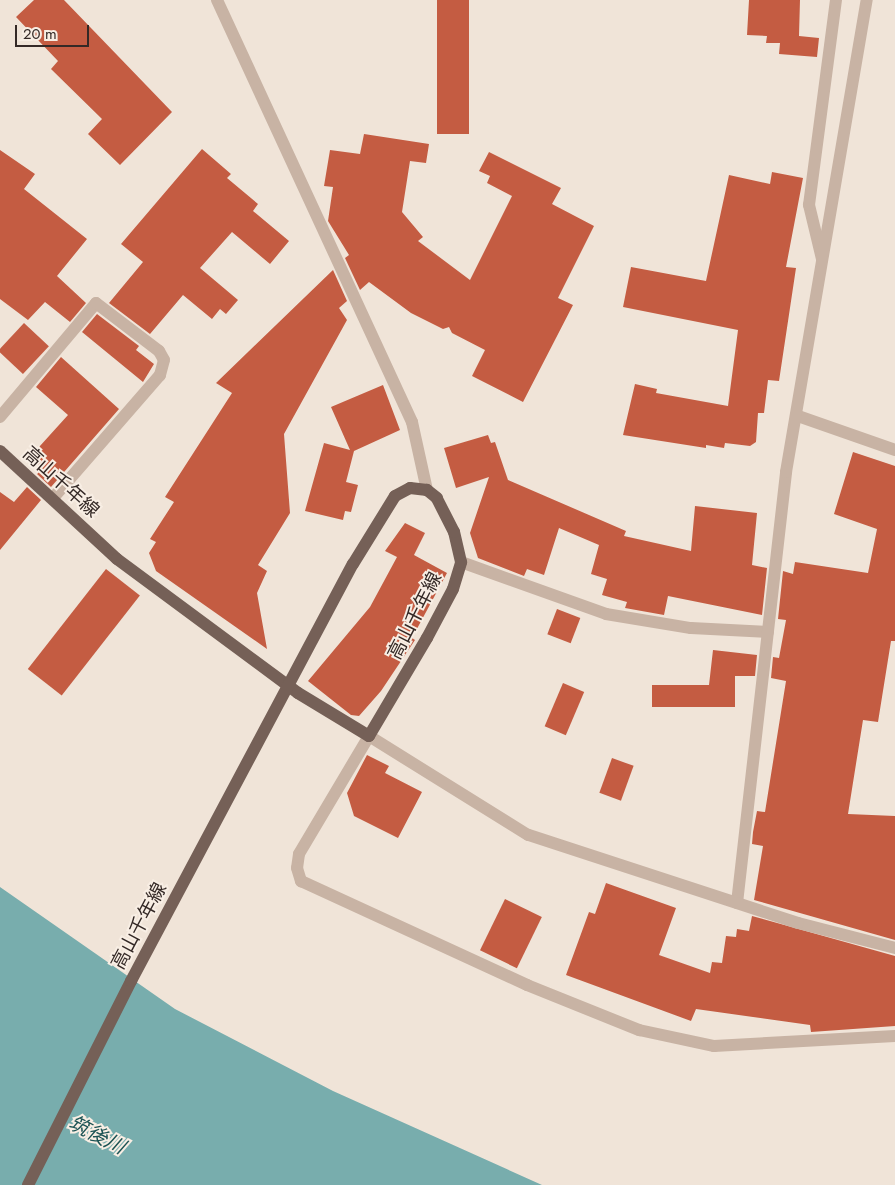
<!DOCTYPE html>
<meta charset="utf-8">
<style>
body{margin:0}
#map{position:relative;width:895px;height:1185px;overflow:hidden;background:#f0e4d8;font-family:Jost,"Noto Sans JP",sans-serif}
div>[style]{position:absolute}
.water>*{inset:0;background:#78adad}
.building>*{inset:0;background:#c45c42;transform-origin:0 0}
.minor>*{height:12px;margin:-6px;padding:0 6px;transform-origin:6px;border-radius:6px;background:#c8b3a4}
.major>*{height:12px;margin:-6px;padding:0 6px;transform-origin:6px;border-radius:6px;background:#756057}
.major-bridge>*{height:12px;margin:-6px;padding:0 6px;transform-origin:6px;border-radius:6px;background:#756057}
span{translate:-50% -50%;white-space:nowrap;text-align:center;line-height:1.15;-webkit-text-stroke:4px #f8eee4;paint-order:stroke}
.street-label{font-size:19px;color:#342926}
.water-label{font-size:20px;color:#1c5354;font-style:italic}
.scale{position:absolute;left:15px;top:25px;width:74px;height:22px;box-sizing:border-box;border:2px solid #342926;border-top:0;padding-left:6px;font-size:15px;line-height:18px;white-space:nowrap;color:#342926;-webkit-text-stroke:4px #f8eee4;paint-order:stroke}
</style>
<div id="map">
<div class="water">
<i style="clip-path:polygon(0 887px,175px 1009px,333px 1091px,542px 1185px,0 1185px)"></i>
</div>
<div class="building">
<i style="clip-path:polygon(34px 0,64px 0,172px 112px,120px 165px,88px 134px,102px 119px,51px 69px,58px 61px,16px 17px)"></i>
<i style="left:437px;top:0;width:32px;height:134px"></i>
<i style="clip-path:polygon(749px 0,800px 0,799px 36px,819px 38px,817px 57px,779px 54px,780px 43px,766px 43px,767px 36px,747px 35px)"></i>
<i style="clip-path:polygon(364px 134px,429px 144px,426px 163px,410px 161px,402px 212px,423px 237px,418px 241px,470px 280px,512px 196px,487px 183px,490px 176px,479px 171px,489px 152px,561px 188px,552px 204px,594px 226px,558px 298px,573px 305px,523px 402px,472px 376px,485px 350px,452px 333px,449px 327px,443px 329px,411px 313px,369px 282px,360px 290px,345px 258px,349px 255px,328px 221px,333px 187px,324px 186px,330px 150px,360px 154px)"></i>
<i style="clip-path:polygon(202px 149px,231px 174px,227px 178px,258px 204px,253px 211px,289px 241px,270px 264px,232px 232px,200px 268px,238px 300px,226px 314px,220px 309px,212px 319px,183px 295px,150px 334px,109px 303px,143px 262px,121px 244px)"></i>
<i style="clip-path:polygon(0 150px,35px 174px,24px 189px,87px 239px,57px 276px,86px 303px,70px 322px,45px 302px,28px 320px,0 299px)"></i>
<i style="clip-path:polygon(772px 172px,803px 178px,786px 267px,796px 268px,779px 381px,768px 380px,764px 413px,758px 413px,756px 442px,750px 446px,725px 443px,724px 448px,706px 445px,706px 448px,623px 435px,635px 384px,657px 389px,656px 393px,728px 406px,738px 330px,623px 307px,631px 267px,706px 281px,729px 175px,770px 184px)"></i>
<i style="clip-path:polygon(333px 270px,347px 301px,339px 308px,347px 320px,284px 434px,290px 513px,258px 565px,267px 571px,257px 593px,267px 649px,156px 571px,149px 553px,156px 542px,150px 539px,174px 502px,165px 497px,232px 393px,216px 383px)"></i>
<i style="clip-path:polygon(97px 314px,139px 346px,136px 350px,154px 364px,143px 382px,82px 332px)"></i>
<i style="left:24px;top:323px;width:34px;height:38px;rotate:43deg"></i>
<i style="clip-path:polygon(61px 357px,119px 409px,51px 487px,37px 474px,42px 468px,30px 457px,68px 415px,36px 387px)"></i>
<i style="clip-path:polygon(383px 385px,400px 430px,354px 451px,346px 482px,358px 485px,351px 512px,345px 511px,343px 520px,305px 511px,324px 443px,350px 450px,331px 407px)"></i>
<i style="clip-path:polygon(488px 435px,491px 443px,495px 442px,508px 480px,626px 531px,624px 536px,691px 551px,695px 506px,757px 513px,752px 565px,767px 568px,762px 615px,668px 596px,664px 615px,625px 608px,627px 602px,602px 595px,607px 579px,591px 574px,599px 545px,559px 528px,544px 575px,527px 569px,524px 576px,478px 558px,470px 533px,489px 477px,456px 488px,444px 448px)"></i>
<i style="clip-path:polygon(853px 452px,895px 466px,895px 641px,891px 641px,878px 722px,863px 720px,848px 814px,895px 816px,895px 940px,754px 900px,763px 846px,752px 844px,753px 832px,757px 811px,765px 812px,786px 681px,771px 678px,773px 657px,779px 658px,786px 620px,778px 619px,783px 571px,793px 574px,795px 562px,868px 573px,877px 529px,834px 514px)"></i>
<i style="clip-path:polygon(27px 487px,41px 500px,0 550px,0 492px,14px 502px)"></i>
<i style="clip-path:polygon(405px 523px,425px 533px,414px 555px,447px 573px,412px 638px,415px 640px,381px 691px,359px 716px,351px 715px,308px 681px,370px 607px,397px 557px,385px 551px)"></i>
<i style="left:106px;top:569px;width:43px;height:127px;rotate:38deg"></i>
<i style="left:557px;top:609px;width:25px;height:27px;rotate:21deg"></i>
<i style="clip-path:polygon(713px 650px,757px 655px,755px 676px,735px 676px,735px 707px,652px 707px,652px 685px,709px 685px)"></i>
<i style="left:563px;top:683px;width:23px;height:47px;rotate:23deg"></i>
<i style="clip-path:polygon(367px 755px,389px 766px,385px 773px,422px 792px,398px 838px,354px 816px,347px 793px)"></i>
<i style="left:612px;top:758px;width:23px;height:37px;rotate:20deg"></i>
<i style="clip-path:polygon(606px 883px,676px 908px,659px 955px,710px 973px,712px 962px,722px 963px,726px 936px,736px 937px,737px 929px,749px 931px,752px 916px,895px 956px,895px 1026px,811px 1032px,810px 1025px,696px 1009px,691px 1021px,566px 975px,589px 912px,595px 914px)"></i>
<i style="left:505px;top:899px;width:41px;height:57px;rotate:26deg"></i>
</div>
<div class="minor">
<i style="left:217px;top:0;width:465px;rotate:65.2deg"></i>
<i style="left:412px;top:422px;width:70px;rotate:77.6deg"></i>
<i style="left:822px;top:259px;width:56px;rotate:-103.5deg"></i>
<i style="left:809px;top:205px;width:207px;rotate:-82.5deg"></i>
<i style="left:798px;top:416px;width:103px;rotate:19.3deg"></i>
<i style="left:0;top:417px;width:149px;rotate:-49.9deg"></i>
<i style="left:96px;top:303px;width:79px;rotate:37.3deg"></i>
<i style="left:159px;top:351px;width:10px;rotate:61deg"></i>
<i style="left:164px;top:360px;width:16px;rotate:105deg"></i>
<i style="left:160px;top:375px;width:163px;rotate:131deg"></i>
<i style="left:461px;top:562px;width:154px;rotate:19.7deg"></i>
<i style="left:606px;top:614px;width:86px;rotate:9.4deg"></i>
<i style="left:691px;top:628px;width:77px;rotate:3deg"></i>
<i style="left:737px;top:903px;width:434px;rotate:-83.5deg"></i>
<i style="left:786px;top:472px;width:479px;rotate:-80.3deg"></i>
<i style="left:895px;top:948px;width:100px;rotate:-165.5deg"></i>
<i style="left:798px;top:923px;width:284px;rotate:-161.9deg"></i>
<i style="left:528px;top:835px;width:187px;rotate:-148.1deg"></i>
<i style="left:369px;top:736px;width:137px;rotate:120.7deg"></i>
<i style="left:299px;top:854px;width:14px;rotate:98deg"></i>
<i style="left:297px;top:868px;width:14px;rotate:73deg"></i>
<i style="left:301px;top:881px;width:249px;rotate:24.7deg"></i>
<i style="left:527px;top:985px;width:121px;rotate:21.9deg"></i>
<i style="left:639px;top:1030px;width:77px;rotate:12deg"></i>
<i style="left:714px;top:1046px;width:181px;rotate:-3.2deg"></i>
</div>
<div class="major">
<i style="left:0;top:451px;width:159px;rotate:42.7deg"></i>
<i style="left:117px;top:559px;width:225px;rotate:36.5deg"></i>
<i style="left:298px;top:693px;width:83px;rotate:31.2deg"></i>
<i style="left:369px;top:736px;width:114px;rotate:-59.4deg"></i>
<i style="left:427px;top:638px;width:55px;rotate:-62deg"></i>
<i style="left:453px;top:589px;width:28px;rotate:-73deg"></i>
<i style="left:461px;top:562px;width:31px;rotate:-103deg"></i>
<i style="left:454px;top:532px;width:38px;rotate:-117deg"></i>
<i style="left:437px;top:498px;width:13px;rotate:-141deg"></i>
<i style="left:427px;top:490px;width:17px;rotate:-173deg"></i>
<i style="left:410px;top:488px;width:17px;rotate:152deg"></i>
<i style="left:395px;top:496px;width:80px;rotate:121.7deg"></i>
</div>
<div class="major-bridge">
<i style="left:28px;top:1185px;width:229px;rotate:-63.2deg"></i>
<i style="left:131px;top:981px;width:472px;rotate:-62deg"></i>
</div>
<div class="street-label">
<span style="left:61px;top:482px;rotate:42deg">高山千年線</span>
<span style="left:415px;top:616px;rotate:-63deg">高山千年線</span>
<span style="left:139px;top:926px;rotate:-62deg">高山千年線</span>
</div>
<div class="water-label">
<span style="left:97px;top:1135px;rotate:27deg">筑後川</span>
</div>
<div class="scale">20 m</div>
</div>
